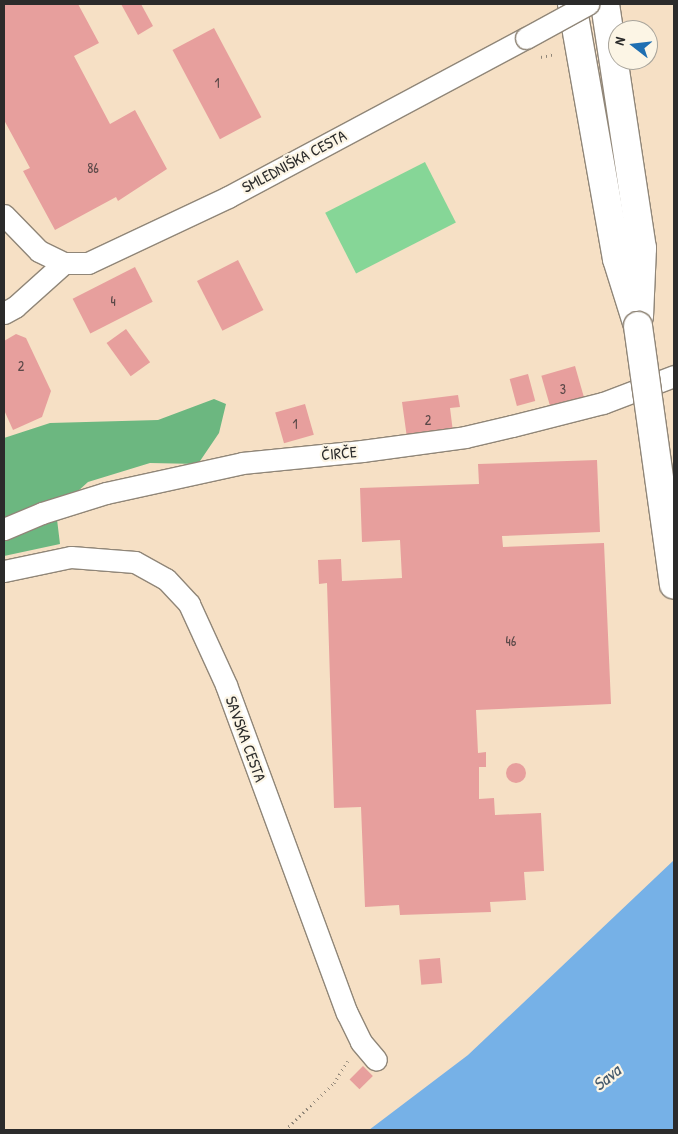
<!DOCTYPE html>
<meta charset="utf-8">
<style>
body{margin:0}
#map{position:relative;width:678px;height:1134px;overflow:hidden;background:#f6e0c5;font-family:"Patrick Hand",sans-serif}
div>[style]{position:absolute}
.green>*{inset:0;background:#86d697;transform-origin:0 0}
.forest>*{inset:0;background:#6cb780}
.water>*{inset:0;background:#76b1e7}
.building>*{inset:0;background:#e79f9d;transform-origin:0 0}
.round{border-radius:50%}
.path>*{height:3px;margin-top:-1.5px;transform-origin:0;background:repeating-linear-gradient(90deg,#908678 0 1px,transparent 0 5px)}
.roads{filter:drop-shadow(1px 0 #908678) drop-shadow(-1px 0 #908678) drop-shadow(0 1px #908678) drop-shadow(0 -1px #908678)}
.street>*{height:21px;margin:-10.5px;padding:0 10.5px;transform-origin:10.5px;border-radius:10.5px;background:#fff}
.primary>*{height:28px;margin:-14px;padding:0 14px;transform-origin:14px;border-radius:14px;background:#fff}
.bridges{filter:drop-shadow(1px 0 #908678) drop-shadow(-1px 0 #908678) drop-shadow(0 1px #908678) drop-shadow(0 -1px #908678)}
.street-bridge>*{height:21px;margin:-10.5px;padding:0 10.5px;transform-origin:10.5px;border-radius:10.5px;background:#fff}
.primary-bridge>*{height:28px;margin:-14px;padding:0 14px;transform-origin:14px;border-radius:14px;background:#fff}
span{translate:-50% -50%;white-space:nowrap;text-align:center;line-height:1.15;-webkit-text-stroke:4.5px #fcf5e5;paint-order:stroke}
.number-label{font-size:14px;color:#5a4848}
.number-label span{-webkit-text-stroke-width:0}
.street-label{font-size:16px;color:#2b2b2b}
.water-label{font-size:18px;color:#455a6d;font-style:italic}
.frame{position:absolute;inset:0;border:5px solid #2b2b2b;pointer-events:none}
.north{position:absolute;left:608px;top:20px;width:50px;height:50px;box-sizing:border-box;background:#fcf5e5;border:1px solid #a8a49b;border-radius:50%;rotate:286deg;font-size:14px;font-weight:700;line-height:20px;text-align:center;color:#2b2b2b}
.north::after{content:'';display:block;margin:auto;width:18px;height:22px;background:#1f6fb2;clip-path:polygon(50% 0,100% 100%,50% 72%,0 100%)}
</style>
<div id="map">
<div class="green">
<i style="left:425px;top:162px;width:68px;height:112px;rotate:63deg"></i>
</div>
<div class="forest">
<i style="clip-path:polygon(214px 399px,226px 404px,219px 433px,198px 464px,150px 463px,88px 482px,56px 511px,60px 544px,4px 556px,4px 438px,50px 423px,158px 420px)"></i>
</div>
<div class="water">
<i style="clip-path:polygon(674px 860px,674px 1130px,369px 1130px,468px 1055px)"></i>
</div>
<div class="building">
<i style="clip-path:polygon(4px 4px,78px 4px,99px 43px,74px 56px,110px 124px,135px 110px,167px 169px,118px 201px,116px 197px,55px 230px,23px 171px,30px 168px,4px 120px)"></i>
<i style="clip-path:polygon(121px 4px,141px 4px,153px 26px,138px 35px)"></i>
<i style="left:214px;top:28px;width:101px;height:47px;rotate:62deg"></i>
<i style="left:238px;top:260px;width:56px;height:46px;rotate:63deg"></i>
<i style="left:135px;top:267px;width:39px;height:70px;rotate:63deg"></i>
<i style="left:126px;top:329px;width:41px;height:24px;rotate:54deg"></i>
<i style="clip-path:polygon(16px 334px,26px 338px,51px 391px,42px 417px,13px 430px,4px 410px,4px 341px)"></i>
<i style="left:575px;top:366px;width:37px;height:35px;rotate:74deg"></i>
<i style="left:528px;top:374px;width:28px;height:19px;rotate:75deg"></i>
<i style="clip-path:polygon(458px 395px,460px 407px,450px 408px,453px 432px,407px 438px,402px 402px)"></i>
<i style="left:305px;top:404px;width:32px;height:31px;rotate:74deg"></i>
<i style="clip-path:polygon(597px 460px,600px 532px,502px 536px,503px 547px,604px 543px,611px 704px,476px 710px,478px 753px,486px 752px,486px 767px,479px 767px,479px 799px,494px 798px,495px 815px,541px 813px,544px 871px,524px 872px,526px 900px,490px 902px,491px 912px,400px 915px,399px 905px,365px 907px,361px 807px,334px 808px,327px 583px,319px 584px,318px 560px,341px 559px,342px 581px,402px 578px,400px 540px,362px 542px,360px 488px,479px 484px,478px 464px)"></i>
<i class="round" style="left:506px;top:763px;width:20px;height:20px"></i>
<i style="left:440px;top:958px;width:25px;height:21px;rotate:85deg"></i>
<i style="left:363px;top:1066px;width:14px;height:19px;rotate:45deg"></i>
</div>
<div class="path">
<i style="left:541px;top:57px;width:14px;rotate:-12deg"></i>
<i style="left:285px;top:1130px;width:68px;rotate:-43.8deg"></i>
<i style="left:334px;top:1083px;width:26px;rotate:-58deg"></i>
</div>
<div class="roads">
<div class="street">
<i style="left:4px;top:215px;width:50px;rotate:45.8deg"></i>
<i style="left:39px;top:251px;width:28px;rotate:26deg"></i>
<i style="left:64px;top:263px;width:24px"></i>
<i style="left:88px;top:263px;width:155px;rotate:-25.2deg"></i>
<i style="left:228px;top:197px;width:338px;rotate:-28.1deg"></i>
<i style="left:4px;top:313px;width:13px;rotate:-29deg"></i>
<i style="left:15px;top:307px;width:66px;rotate:-41.9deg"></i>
<i style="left:4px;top:529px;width:41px;rotate:-22.8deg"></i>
<i style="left:42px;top:513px;width:67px;rotate:-17.4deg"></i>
<i style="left:106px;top:493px;width:139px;rotate:-12.4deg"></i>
<i style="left:242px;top:463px;width:121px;rotate:-5.7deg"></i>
<i style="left:362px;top:451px;width:104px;rotate:-7.7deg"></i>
<i style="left:465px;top:437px;width:48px;rotate:-13.2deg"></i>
<i style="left:512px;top:426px;width:94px;rotate:-14.2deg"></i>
<i style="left:603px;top:403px;width:76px;rotate:-20.8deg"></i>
<i style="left:4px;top:571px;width:68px;rotate:-11.8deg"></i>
<i style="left:71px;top:557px;width:64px;rotate:4.5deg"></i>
<i style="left:135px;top:562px;width:35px;rotate:29deg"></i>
<i style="left:166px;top:579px;width:34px;rotate:47deg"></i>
<i style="left:189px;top:604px;width:89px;rotate:65.4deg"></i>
<i style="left:226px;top:685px;width:350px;rotate:69.8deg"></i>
<i style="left:347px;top:1013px;width:32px;rotate:64deg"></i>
<i style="left:361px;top:1042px;width:23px;rotate:50deg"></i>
</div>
<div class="primary">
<i style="left:572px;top:4px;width:259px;rotate:80deg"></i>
<i style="left:617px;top:259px;width:70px;rotate:72.6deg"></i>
<i style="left:605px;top:4px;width:247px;rotate:81.4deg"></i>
<i style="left:642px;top:248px;width:69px;rotate:92.5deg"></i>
</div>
</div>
<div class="bridges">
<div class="street-bridge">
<i style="left:526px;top:38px;width:71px;rotate:-28.7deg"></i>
</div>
<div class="primary-bridge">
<i style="left:638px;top:326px;width:261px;rotate:82.1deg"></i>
</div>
</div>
<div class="number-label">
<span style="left:217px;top:83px">1</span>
<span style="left:93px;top:168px">86</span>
<span style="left:113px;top:301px">4</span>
<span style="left:21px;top:366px">2</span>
<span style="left:563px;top:389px">3</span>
<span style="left:428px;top:420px">2</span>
<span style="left:295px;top:424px">1</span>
<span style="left:511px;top:641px">46</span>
</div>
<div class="street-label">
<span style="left:294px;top:161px;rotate:-28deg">SMLEDNIŠKA CESTA</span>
<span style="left:339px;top:453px;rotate:-5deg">ČIRČE</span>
<span style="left:246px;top:739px;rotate:70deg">SAVSKA CESTA</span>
</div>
<div class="water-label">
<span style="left:607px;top:1078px;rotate:-39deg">Sava</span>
</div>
<div class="frame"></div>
<div class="north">N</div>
</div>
